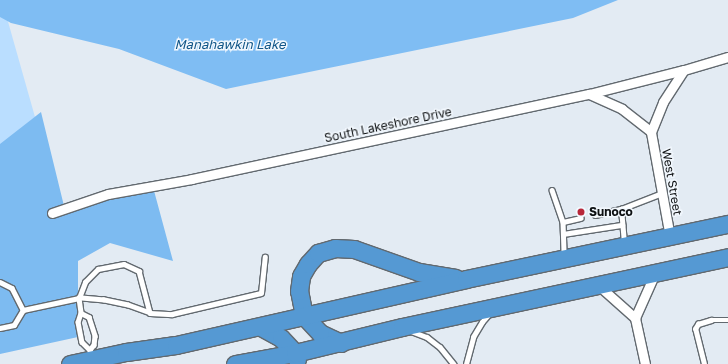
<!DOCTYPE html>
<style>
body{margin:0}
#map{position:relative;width:728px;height:364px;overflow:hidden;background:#e3ebf3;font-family:"Golos Text",sans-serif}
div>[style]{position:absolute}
.green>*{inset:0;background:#badeff}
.forest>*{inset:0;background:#7dbbf1}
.water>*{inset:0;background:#7fbdf3}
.roads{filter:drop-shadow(1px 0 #62696f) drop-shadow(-1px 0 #62696f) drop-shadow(0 1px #62696f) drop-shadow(0 -1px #62696f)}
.lane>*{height:4.5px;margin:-2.25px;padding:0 2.25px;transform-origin:2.25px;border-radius:2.25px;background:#fff}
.street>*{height:9px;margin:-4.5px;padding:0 4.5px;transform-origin:4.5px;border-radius:4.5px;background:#fff}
.highway>*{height:17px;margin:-8.5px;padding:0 8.5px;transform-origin:8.5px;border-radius:8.5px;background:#5599d3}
.dots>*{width:11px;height:11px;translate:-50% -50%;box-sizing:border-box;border:2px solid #f2f8fe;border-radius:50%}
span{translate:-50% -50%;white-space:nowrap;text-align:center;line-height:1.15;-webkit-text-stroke:3px #f2f8fe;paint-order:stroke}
.street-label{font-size:12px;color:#0d1012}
.poi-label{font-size:12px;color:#0d1012;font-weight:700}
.left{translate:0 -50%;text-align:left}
.water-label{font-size:13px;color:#115688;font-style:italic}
</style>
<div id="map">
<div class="green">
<i style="clip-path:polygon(0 10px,5px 11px,35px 117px,21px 128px,0 157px)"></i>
</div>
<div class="forest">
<i style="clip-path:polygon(41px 112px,64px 206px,153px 187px,173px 261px,110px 243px,78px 261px,78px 337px,0 354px,0 144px)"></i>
</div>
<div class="water">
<i style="clip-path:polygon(0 0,618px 0,573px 18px,226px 89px,119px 49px,11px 23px,0 17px)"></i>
</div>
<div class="roads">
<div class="lane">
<i style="left:552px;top:190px;width:34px;rotate:71deg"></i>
<i style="left:563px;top:222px;width:33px;rotate:88deg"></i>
<i style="left:595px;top:215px;width:27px;rotate:-13deg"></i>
<i style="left:563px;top:222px;width:18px;rotate:-13deg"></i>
<i style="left:563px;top:234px;width:60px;rotate:-8.7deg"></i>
<i style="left:624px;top:243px;width:34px;rotate:-95deg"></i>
<i style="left:621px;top:209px;width:44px;rotate:-21.3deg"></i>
<i style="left:124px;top:264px;width:17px;rotate:25deg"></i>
<i style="left:139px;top:271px;width:43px;rotate:75.3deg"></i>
<i style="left:150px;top:313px;width:23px;rotate:-160deg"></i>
<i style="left:128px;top:305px;width:25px;rotate:-168deg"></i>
<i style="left:104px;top:300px;width:25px;rotate:-175deg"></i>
<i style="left:79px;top:298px;width:17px;rotate:-69deg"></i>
<i style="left:85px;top:282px;width:18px;rotate:-45deg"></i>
<i style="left:98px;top:269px;width:26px;rotate:-11deg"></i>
<i style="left:0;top:282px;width:13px;rotate:27deg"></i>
<i style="left:12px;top:288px;width:25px;rotate:63deg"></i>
<i style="left:81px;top:313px;width:9px;rotate:27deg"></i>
<i style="left:89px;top:317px;width:20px;rotate:72deg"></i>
<i style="left:95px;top:336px;width:9px;rotate:96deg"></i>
<i style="left:94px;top:345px;width:6px;rotate:129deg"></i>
<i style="left:150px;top:313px;width:22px;rotate:3deg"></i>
<i style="left:172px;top:314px;width:91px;rotate:-13.3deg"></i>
<i style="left:261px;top:293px;width:36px;rotate:-84deg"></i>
<i style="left:0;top:328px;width:14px;rotate:-12deg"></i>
<i style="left:14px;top:325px;width:17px;rotate:-59deg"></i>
<i style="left:23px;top:310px;width:57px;rotate:-12.1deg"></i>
<i style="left:79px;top:298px;width:15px;rotate:82deg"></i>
<i style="left:81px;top:313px;width:9px;rotate:108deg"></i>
<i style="left:78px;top:322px;width:20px;rotate:79deg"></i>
<i style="left:82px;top:342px;width:11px;rotate:45deg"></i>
<i style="left:90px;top:350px;width:6px;rotate:81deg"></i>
<i style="left:411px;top:331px;width:17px;rotate:21deg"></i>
<i style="left:427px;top:337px;width:16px;rotate:38deg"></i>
<i style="left:440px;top:347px;width:22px;rotate:51deg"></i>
<i style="left:466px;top:364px;width:28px;rotate:-75deg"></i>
<i style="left:473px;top:337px;width:17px;rotate:-59deg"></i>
<i style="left:482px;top:322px;width:11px;rotate:-49deg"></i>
<i style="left:704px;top:364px;width:36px;rotate:-104deg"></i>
<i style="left:695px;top:329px;width:6px;rotate:-59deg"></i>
<i style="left:698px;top:324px;width:14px;rotate:-17deg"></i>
<i style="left:711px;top:320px;width:17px"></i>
</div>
<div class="street">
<i style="left:589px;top:94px;width:36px;rotate:24deg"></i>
<i style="left:622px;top:109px;width:37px;rotate:38deg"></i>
<i style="left:52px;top:213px;width:59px;rotate:-18.7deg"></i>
<i style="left:108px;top:194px;width:85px;rotate:-10.1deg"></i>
<i style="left:192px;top:179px;width:406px;rotate:-12.1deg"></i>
<i style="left:589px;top:94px;width:98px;rotate:-14.2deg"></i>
<i style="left:684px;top:70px;width:46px;rotate:-16.5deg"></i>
<i style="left:670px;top:237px;width:107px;rotate:-100.3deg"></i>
<i style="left:651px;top:132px;width:32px;rotate:-68deg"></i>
<i style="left:663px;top:102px;width:38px;rotate:-57deg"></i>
<i style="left:598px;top:285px;width:50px;rotate:41.7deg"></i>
<i style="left:645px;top:364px;width:47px;rotate:-102.3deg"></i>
<i style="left:635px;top:318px;width:49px;rotate:-66deg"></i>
</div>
<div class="highway">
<i style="left:261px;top:327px;width:23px;rotate:29deg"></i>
<i style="left:281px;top:338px;width:21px;rotate:47deg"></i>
<i style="left:295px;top:353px;width:7px;rotate:74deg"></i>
<i style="left:341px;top:343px;width:23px;rotate:-155deg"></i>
<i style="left:320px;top:333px;width:23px;rotate:-133deg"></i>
<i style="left:304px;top:316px;width:25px;rotate:-101deg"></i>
<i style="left:299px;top:291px;width:15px;rotate:-82deg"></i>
<i style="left:301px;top:276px;width:14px;rotate:-60deg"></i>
<i style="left:308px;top:264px;width:15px;rotate:-48deg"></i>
<i style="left:318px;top:253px;width:18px;rotate:-16deg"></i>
<i style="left:335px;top:248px;width:19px;rotate:3deg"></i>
<i style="left:354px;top:249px;width:69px;rotate:19.5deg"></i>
<i style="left:419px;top:272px;width:37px;rotate:9deg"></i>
<i style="left:70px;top:364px;width:57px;rotate:-12.1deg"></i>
<i style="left:126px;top:352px;width:50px;rotate:-8deg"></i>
<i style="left:176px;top:345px;width:297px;rotate:-12.8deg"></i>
<i style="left:466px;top:279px;width:268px;rotate:-11.9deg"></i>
<i style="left:235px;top:364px;width:61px;rotate:-10.4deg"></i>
<i style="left:295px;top:353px;width:110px;rotate:-13.7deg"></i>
<i style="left:402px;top:327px;width:333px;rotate:-12.1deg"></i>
</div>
</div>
<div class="dots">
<i style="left:581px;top:212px;background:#b82739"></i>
</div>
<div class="street-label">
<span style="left:388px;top:125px;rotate:-12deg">South Lakeshore Drive</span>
<span style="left:672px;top:182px;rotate:80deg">West Street</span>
</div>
<div class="poi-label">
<span class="left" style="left:589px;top:212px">Sunoco</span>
</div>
<div class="water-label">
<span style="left:230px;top:44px">Manahawkin Lake</span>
</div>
</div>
